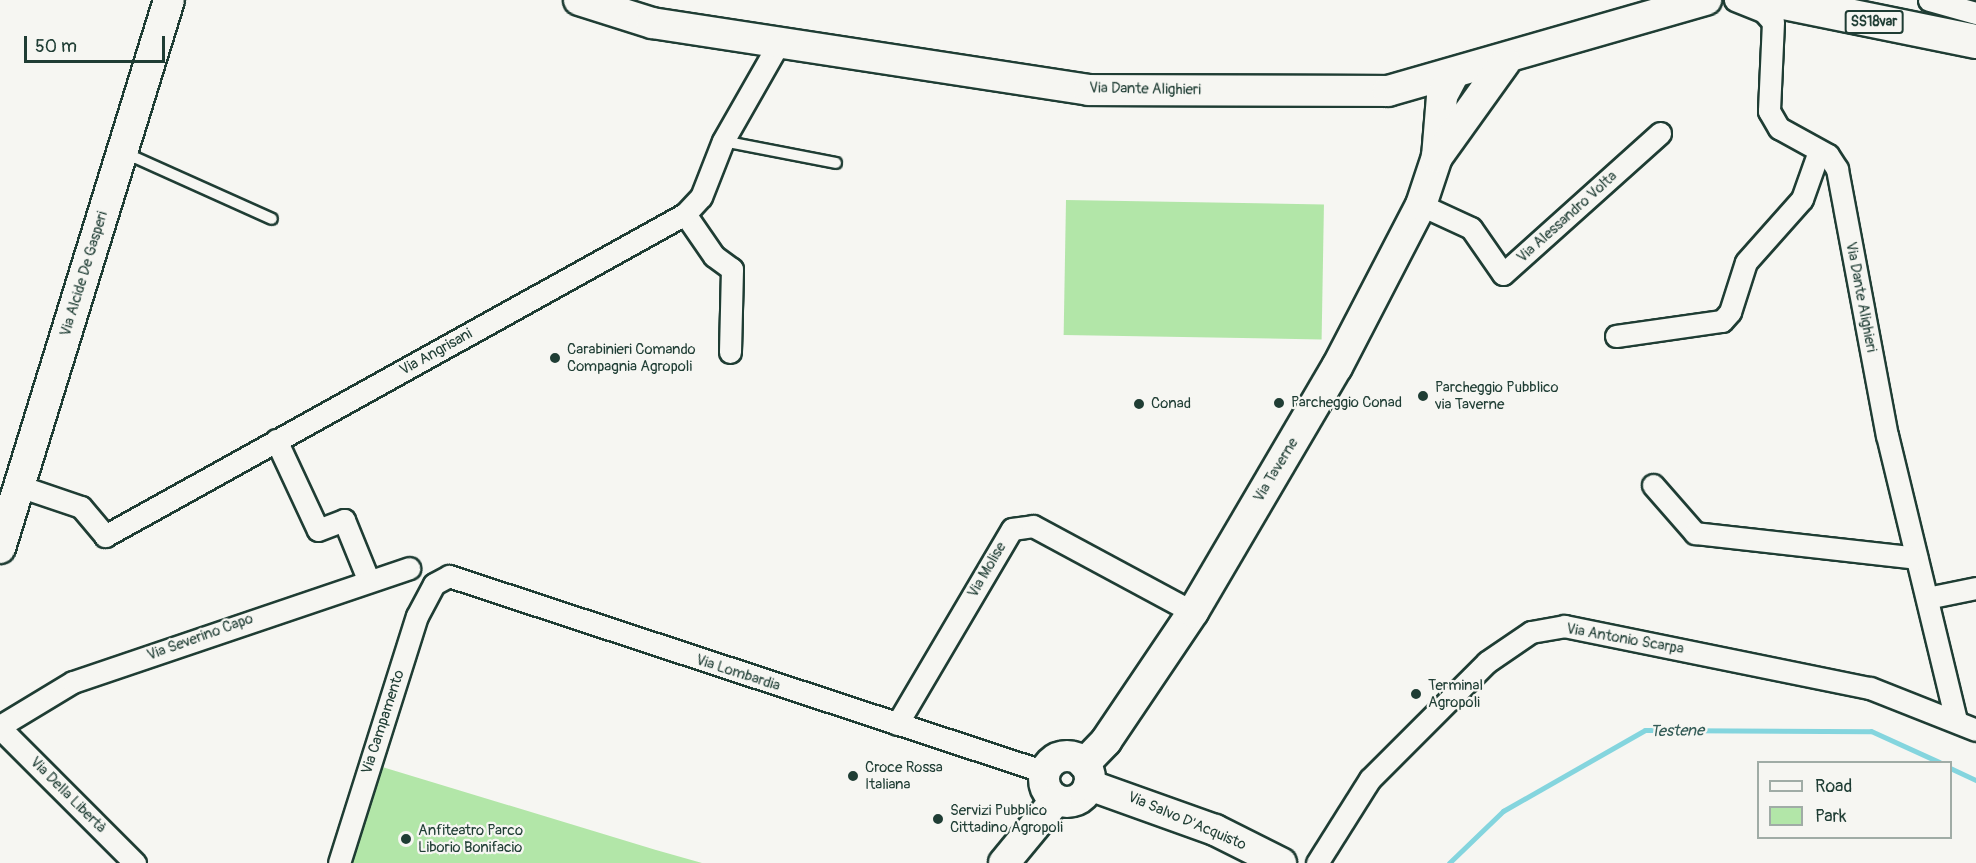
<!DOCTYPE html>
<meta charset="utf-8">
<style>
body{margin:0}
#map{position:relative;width:1976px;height:863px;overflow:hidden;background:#f6f6f2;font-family:Pangolin,sans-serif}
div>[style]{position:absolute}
.green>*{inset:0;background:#b2e6a8;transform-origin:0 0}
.stream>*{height:5px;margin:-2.5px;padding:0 2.5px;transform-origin:2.5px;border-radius:2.5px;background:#84d5de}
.roads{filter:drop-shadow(2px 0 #1f3d34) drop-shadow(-2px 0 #1f3d34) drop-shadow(0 2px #1f3d34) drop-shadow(0 -2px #1f3d34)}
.lane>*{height:10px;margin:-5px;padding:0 5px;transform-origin:5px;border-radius:5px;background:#f6f6f2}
.street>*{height:21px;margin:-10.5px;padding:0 10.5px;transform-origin:10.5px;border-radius:10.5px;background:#f6f6f2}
.secondary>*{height:30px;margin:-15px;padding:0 15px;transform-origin:15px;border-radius:15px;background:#f6f6f2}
.secondary>.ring{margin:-15px;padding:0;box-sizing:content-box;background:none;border:30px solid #f6f6f2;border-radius:50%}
.highway>*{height:33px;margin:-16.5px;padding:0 16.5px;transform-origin:16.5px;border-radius:16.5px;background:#f6f6f2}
.dots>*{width:16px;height:16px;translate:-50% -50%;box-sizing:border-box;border:3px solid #f6f6f2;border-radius:50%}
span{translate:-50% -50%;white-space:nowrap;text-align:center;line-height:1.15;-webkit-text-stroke:4.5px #f6f6f2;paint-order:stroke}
.shield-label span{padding:2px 4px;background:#f6f6f2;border:2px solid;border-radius:4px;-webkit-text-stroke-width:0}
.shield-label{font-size:14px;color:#1f3d34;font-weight:700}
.street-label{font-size:15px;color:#1f3d34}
.poi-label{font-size:15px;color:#1f3d34}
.left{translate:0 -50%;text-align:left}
.water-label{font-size:16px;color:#335b56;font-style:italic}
.legend{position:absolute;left:1757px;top:761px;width:195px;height:78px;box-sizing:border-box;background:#f6f6f2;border:2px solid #a0aca6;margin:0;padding:8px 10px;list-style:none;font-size:18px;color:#1f3d34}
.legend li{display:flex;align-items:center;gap:12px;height:30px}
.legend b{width:30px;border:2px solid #a0aca6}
.scale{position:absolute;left:24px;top:36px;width:141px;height:27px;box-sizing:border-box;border:3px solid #1f3d34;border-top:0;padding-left:8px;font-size:18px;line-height:21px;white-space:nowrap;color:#1f3d34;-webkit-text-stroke:4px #f6f6f2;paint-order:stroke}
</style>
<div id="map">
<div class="green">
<i style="left:1066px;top:200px;width:258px;height:135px;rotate:1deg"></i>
<i style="clip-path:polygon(379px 766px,656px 850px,702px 863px,349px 863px)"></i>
</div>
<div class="stream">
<i style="left:1950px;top:768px;width:29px;rotate:25deg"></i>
<i style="left:1449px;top:863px;width:75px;rotate:-43.9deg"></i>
<i style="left:1503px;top:811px;width:163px;rotate:-29.7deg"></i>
<i style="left:1645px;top:730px;width:226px;rotate:0.3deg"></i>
<i style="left:1871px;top:731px;width:75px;rotate:24.5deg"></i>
</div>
<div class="roads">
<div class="lane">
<i style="left:723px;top:141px;width:115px;rotate:11deg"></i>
<i style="left:123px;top:152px;width:163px;rotate:24.2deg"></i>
</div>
<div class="street">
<i style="left:1735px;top:0;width:31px;rotate:22deg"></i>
<i style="left:1764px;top:12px;width:13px;rotate:48deg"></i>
<i style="left:1773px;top:22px;width:89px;rotate:92.6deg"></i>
<i style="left:1769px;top:111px;width:20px;rotate:60deg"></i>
<i style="left:1779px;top:128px;width:56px;rotate:28.9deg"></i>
<i style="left:1828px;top:155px;width:17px;rotate:57deg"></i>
<i style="left:1837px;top:169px;width:271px;rotate:79.4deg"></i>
<i style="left:1887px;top:435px;width:294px;rotate:76.4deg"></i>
<i style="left:1929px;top:0;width:49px;rotate:15.5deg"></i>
<i style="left:1421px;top:205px;width:55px;rotate:24.7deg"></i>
<i style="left:1471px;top:228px;width:56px;rotate:55.2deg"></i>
<i style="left:1503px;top:274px;width:211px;rotate:-41.9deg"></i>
<i style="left:685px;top:214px;width:51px;rotate:55.4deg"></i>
<i style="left:714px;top:256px;width:22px;rotate:36deg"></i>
<i style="left:732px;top:269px;width:83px;rotate:91.4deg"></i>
<i style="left:1616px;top:336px;width:107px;rotate:-8.1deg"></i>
<i style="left:1722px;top:321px;width:12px;rotate:-48deg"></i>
<i style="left:1730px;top:312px;width:52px;rotate:-72.3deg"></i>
<i style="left:1746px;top:262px;width:84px;rotate:-48.4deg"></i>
<i style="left:1802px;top:199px;width:51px;rotate:-70.5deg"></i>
<i style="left:276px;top:440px;width:99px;rotate:65deg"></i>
<i style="left:318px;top:530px;width:28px;rotate:-21deg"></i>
<i style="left:344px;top:520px;width:64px;rotate:67.9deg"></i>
<i style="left:1653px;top:485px;width:64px;rotate:48.8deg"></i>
<i style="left:1695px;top:533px;width:223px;rotate:6.4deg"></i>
<i style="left:19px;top:486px;width:65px;rotate:18.7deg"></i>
<i style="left:81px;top:507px;width:38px;rotate:50deg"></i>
<i style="left:105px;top:536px;width:663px;rotate:-29.04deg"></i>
<i style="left:685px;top:214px;width:23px;rotate:-47deg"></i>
<i style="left:701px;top:197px;width:60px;rotate:-68.6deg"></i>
<i style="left:723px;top:141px;width:115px;rotate:-60.3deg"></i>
<i style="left:1927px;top:598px;width:50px;rotate:-11.5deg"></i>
<i style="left:897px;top:724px;width:226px;rotate:-59.5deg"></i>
<i style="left:1012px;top:529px;width:21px;rotate:-8deg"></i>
<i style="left:1033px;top:526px;width:182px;rotate:28.3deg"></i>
<i style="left:0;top:726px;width:85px;rotate:-31.1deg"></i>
<i style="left:73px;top:682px;width:355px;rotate:-18.7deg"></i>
<i style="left:0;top:728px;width:191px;rotate:45deg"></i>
<i style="left:339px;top:863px;width:259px;rotate:-72.5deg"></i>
<i style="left:417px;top:616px;width:36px;rotate:-62deg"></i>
<i style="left:434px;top:584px;width:17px;rotate:-28deg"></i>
<i style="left:449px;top:576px;width:627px;rotate:18.2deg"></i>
<i style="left:1317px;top:863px;width:99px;rotate:-57.8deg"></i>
<i style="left:1370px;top:779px;width:165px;rotate:-45deg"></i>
<i style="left:1487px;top:662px;width:53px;rotate:-34.3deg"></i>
<i style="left:1531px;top:632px;width:34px;rotate:-10deg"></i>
<i style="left:1564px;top:626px;width:312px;rotate:11.5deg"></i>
<i style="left:1870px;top:688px;width:114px;rotate:21.6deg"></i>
</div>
<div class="secondary">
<i style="left:579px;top:0;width:77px;rotate:17.5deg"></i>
<i style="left:652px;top:23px;width:441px;rotate:8.7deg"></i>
<i style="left:1088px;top:90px;width:300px;rotate:0.2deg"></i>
<i style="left:1388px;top:91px;width:331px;rotate:-16deg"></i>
<i style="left:1437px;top:157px;width:61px;rotate:-85.3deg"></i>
<i style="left:1442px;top:96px;width:26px;rotate:-62deg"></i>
<i style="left:0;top:548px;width:573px;rotate:-72.86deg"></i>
<i class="ring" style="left:1044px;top:756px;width:16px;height:16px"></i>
<i style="left:1084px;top:764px;width:32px;rotate:-46deg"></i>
<i style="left:1106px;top:741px;width:156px;rotate:-56deg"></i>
<i style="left:1193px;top:612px;width:284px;rotate:-59.6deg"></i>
<i style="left:1337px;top:367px;width:182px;rotate:-62.6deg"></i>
<i style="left:1421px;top:205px;width:51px;rotate:-71.6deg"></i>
<i style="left:1437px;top:157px;width:117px;rotate:-54.4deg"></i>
<i style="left:1089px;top:785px;width:134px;rotate:19.7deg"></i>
<i style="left:1215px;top:830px;width:74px;rotate:26.6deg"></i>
<i style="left:1004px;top:863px;width:82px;rotate:-50.5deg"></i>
</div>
<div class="highway">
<i style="left:1774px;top:0;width:206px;rotate:11.5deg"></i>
</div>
</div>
<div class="dots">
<i style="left:555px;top:358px;background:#1f3d34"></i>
<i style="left:1423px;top:396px;background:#1f3d34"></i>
<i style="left:1279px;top:403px;background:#1f3d34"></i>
<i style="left:1139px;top:404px;background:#1f3d34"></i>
<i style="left:1416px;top:694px;background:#1f3d34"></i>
<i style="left:853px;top:776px;background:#1f3d34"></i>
<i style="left:938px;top:819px;background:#1f3d34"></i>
<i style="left:406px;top:839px;background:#1f3d34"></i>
</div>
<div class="shield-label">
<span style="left:1874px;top:22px">SS18var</span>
</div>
<div class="street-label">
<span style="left:1145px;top:89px;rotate:1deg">Via Dante Alighieri</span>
<span style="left:1567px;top:217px;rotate:-42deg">Via Alessandro Volta</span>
<span style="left:84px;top:274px;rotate:-73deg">Via Alcide De Gasperi</span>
<span style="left:1861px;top:297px;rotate:79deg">Via Dante Alighieri</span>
<span style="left:436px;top:352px;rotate:-29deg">Via Angrisani</span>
<span style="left:1276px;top:470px;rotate:-59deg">Via Taverne</span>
<span style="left:987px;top:570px;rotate:-60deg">Via Molise</span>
<span style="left:200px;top:637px;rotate:-20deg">Via Severino Capo</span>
<span style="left:1625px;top:639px;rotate:10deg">Via Antonio Scarpa</span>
<span style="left:738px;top:673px;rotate:18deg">Via Lombardia</span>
<span style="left:383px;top:722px;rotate:-72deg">Via Campamento</span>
<span style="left:68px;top:795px;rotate:45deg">Via Della Libertà</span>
<span style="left:1187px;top:821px;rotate:23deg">Via Salvo D'Acquisto</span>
</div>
<div class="poi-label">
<span class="left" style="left:567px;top:358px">Carabinieri Comando<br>Compagnia Agropoli</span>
<span class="left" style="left:1435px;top:396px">Parcheggio Pubblico<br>via Taverne</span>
<span class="left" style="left:1291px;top:403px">Parcheggio Conad</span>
<span class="left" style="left:1151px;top:404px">Conad</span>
<span class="left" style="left:1428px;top:694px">Terminal<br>Agropoli</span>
<span class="left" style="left:865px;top:776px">Croce Rossa<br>Italiana</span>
<span class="left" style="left:950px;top:819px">Servizi Pubblico<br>Cittadino Agropoli</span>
<span class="left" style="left:418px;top:839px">Anfiteatro Parco<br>Liborio Bonifacio</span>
</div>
<div class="water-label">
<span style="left:1677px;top:731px;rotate:-1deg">Testene</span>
</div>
<ul class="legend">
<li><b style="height:8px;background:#f6f6f2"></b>Road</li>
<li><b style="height:16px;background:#b2e6a8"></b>Park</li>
</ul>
<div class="scale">50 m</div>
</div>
